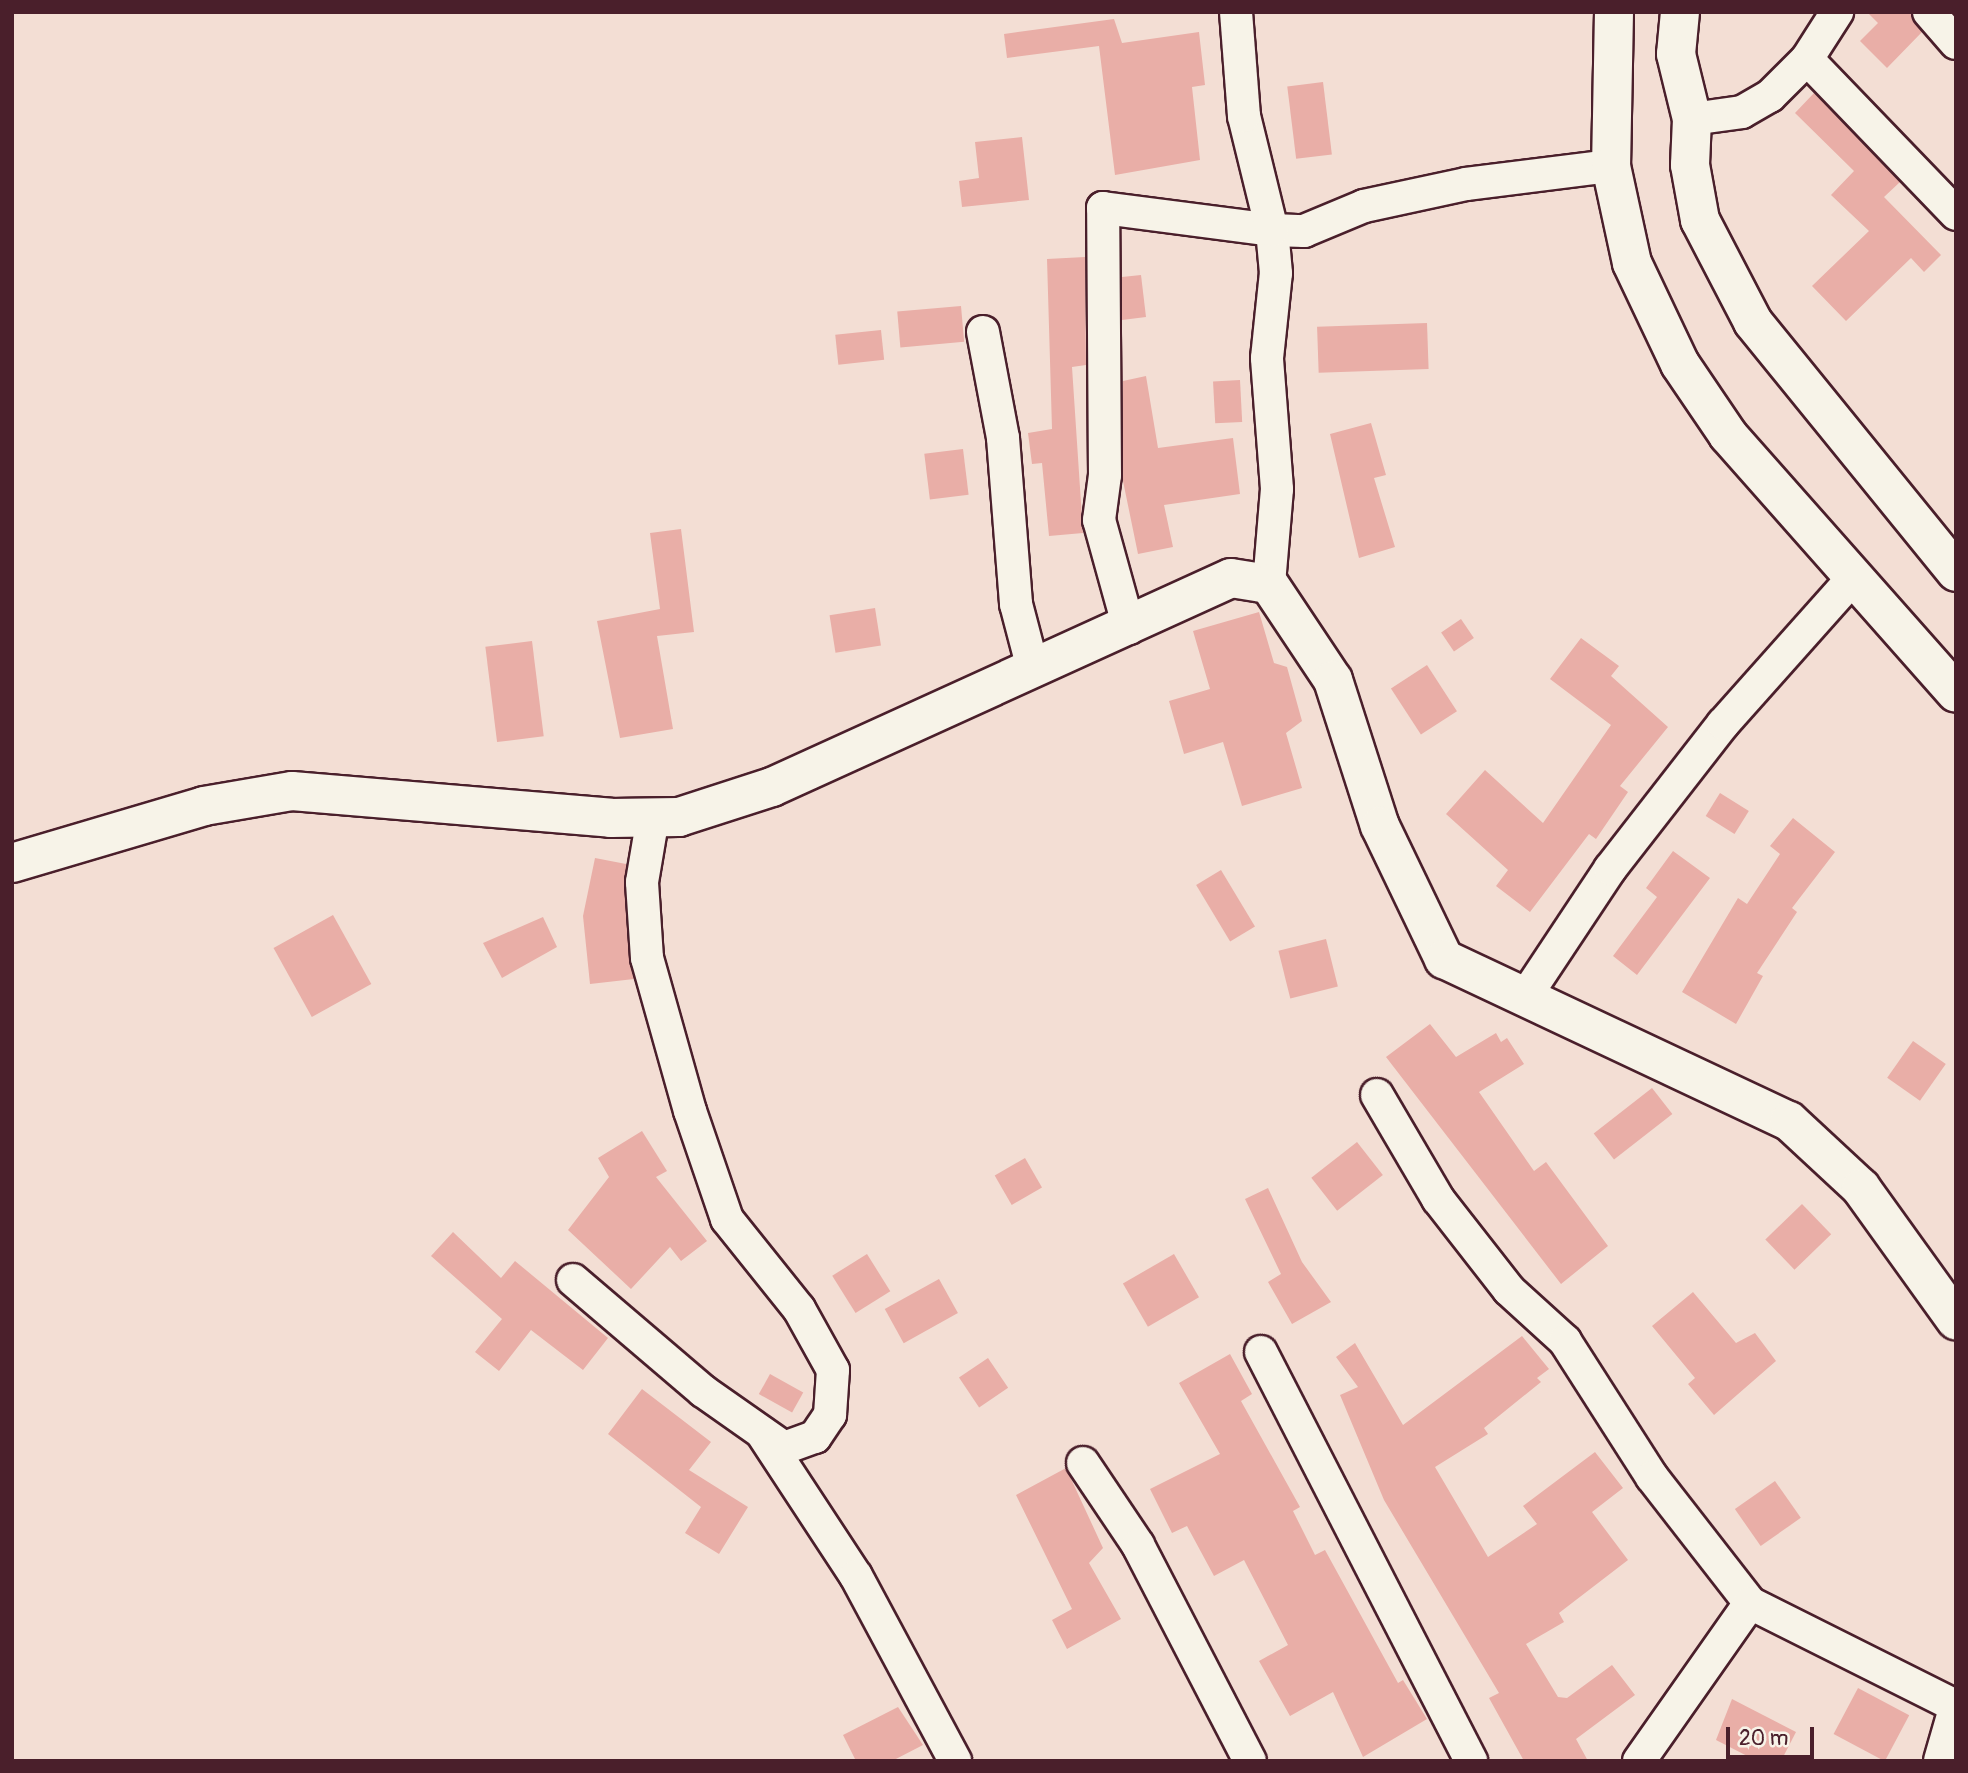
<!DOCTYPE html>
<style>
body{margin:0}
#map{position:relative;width:1968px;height:1773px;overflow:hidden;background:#f3ded4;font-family:Pangolin,sans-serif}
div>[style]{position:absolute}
.building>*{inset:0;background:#e9aea7;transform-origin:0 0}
.roads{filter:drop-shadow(2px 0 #4a1f2b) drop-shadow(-2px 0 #4a1f2b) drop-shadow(0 2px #4a1f2b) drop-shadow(0 -2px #4a1f2b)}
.minor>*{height:32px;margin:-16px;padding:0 16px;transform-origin:16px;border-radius:16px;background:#f7f3e8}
.tertiary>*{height:38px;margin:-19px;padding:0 19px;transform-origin:19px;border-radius:19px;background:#f7f3e8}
span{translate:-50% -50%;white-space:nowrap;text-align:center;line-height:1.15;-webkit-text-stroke:7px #f7f3e8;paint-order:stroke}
.frame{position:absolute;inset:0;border:14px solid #4a1f2b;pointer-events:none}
.scale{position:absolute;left:1726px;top:1727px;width:88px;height:32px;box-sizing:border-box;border:4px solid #4a1f2b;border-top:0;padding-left:9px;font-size:21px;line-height:24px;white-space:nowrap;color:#4a1f2b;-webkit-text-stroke:5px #f7f3e8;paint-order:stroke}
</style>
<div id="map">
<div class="building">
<i style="clip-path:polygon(1867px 12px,1911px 12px,1922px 32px,1887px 68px,1860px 41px,1878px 23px)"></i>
<i style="clip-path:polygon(1114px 19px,1122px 43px,1199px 32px,1205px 85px,1192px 87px,1200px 160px,1115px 175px,1099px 46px,1007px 58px,1004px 34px)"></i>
<i style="left:1323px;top:82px;width:73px;height:36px;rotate:83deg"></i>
<i style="clip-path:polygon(1814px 93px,1900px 182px,1884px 197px,1941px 255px,1924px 272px,1911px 258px,1846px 321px,1812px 286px,1869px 231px,1831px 195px,1854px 171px,1795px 113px)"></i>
<i style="clip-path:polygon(1022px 137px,1029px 200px,962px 207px,959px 181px,979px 178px,975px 142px)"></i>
<i style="clip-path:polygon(1085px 257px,1086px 365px,1072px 367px,1083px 533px,1049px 536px,1042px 463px,1032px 464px,1028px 433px,1052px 429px,1047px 259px)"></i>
<i style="clip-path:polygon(1141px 275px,1146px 317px,1122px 320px,1122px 277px)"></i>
<i style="left:961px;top:306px;width:36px;height:64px;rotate:85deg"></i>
<i style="left:1427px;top:323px;width:46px;height:110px;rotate:88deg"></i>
<i style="left:881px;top:330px;width:30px;height:46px;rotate:84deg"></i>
<i style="clip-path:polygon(1146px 376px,1158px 448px,1233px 438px,1240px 494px,1164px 505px,1173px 547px,1138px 554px,1123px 481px,1123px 381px)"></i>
<i style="left:1240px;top:380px;width:42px;height:27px;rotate:87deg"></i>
<i style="clip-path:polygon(1371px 423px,1386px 475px,1374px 478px,1395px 547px,1359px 558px,1330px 434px)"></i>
<i style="left:963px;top:449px;width:46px;height:39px;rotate:83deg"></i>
<i style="clip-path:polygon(681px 529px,694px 632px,657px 636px,673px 729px,620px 738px,597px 621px,660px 609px,650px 533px)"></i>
<i style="left:875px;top:608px;width:38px;height:46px;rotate:81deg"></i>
<i style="clip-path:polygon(1259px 612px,1274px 663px,1287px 667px,1302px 721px,1286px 733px,1302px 788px,1242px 806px,1223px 742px,1184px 754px,1169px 701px,1210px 689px,1193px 631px)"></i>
<i style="left:1461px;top:619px;width:23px;height:24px;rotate:56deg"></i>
<i style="clip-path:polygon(1581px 638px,1619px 666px,1611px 676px,1668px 727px,1620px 786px,1628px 792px,1596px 839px,1589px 834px,1530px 912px,1496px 886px,1508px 870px,1446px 814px,1485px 770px,1543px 823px,1611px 725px,1550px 679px)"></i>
<i style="left:532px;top:641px;width:96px;height:47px;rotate:83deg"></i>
<i style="left:1427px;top:665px;width:55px;height:43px;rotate:57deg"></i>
<i style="left:1720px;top:793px;width:34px;height:27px;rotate:32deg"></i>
<i style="clip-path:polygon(1793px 818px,1835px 852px,1792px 908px,1797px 912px,1757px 973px,1763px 976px,1736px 1024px,1682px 992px,1738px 898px,1747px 904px,1780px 854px,1770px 846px)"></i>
<i style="clip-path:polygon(1673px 851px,1710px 878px,1637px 975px,1613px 956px,1657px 897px,1646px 888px)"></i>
<i style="clip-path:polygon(595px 858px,626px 864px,634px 979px,590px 984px,583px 916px)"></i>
<i style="left:1221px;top:870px;width:66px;height:29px;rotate:59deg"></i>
<i style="left:333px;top:915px;width:79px;height:68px;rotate:61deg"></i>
<i style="clip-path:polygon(543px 917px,557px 947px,502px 978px,483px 943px)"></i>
<i style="left:1326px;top:939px;width:49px;height:49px;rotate:76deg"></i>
<i style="clip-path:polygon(1430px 1024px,1456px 1057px,1496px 1033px,1501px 1042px,1507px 1038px,1524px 1064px,1479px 1092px,1534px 1171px,1546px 1162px,1608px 1246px,1561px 1284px,1386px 1057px)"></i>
<i style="left:1913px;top:1041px;width:40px;height:45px;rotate:35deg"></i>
<i style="left:1652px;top:1088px;width:33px;height:74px;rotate:52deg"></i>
<i style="clip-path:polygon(642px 1131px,667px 1171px,656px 1177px,707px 1241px,681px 1261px,670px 1247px,631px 1289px,568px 1230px,609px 1177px,598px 1158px)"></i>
<i style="left:1357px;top:1142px;width:42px;height:58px;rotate:52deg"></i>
<i style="left:1025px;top:1158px;width:34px;height:35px;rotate:60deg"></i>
<i style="clip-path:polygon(1268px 1188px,1302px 1262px,1331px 1302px,1292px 1324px,1268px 1282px,1281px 1274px,1245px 1199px)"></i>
<i style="left:1802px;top:1204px;width:42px;height:51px;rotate:46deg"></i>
<i style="clip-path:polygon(453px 1232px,501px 1278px,515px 1261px,608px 1338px,583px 1370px,531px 1330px,499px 1371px,475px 1352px,502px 1319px,431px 1256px)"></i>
<i style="left:867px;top:1254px;width:44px;height:41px;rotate:58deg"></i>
<i style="left:1174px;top:1254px;width:50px;height:59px;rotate:60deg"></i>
<i style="left:939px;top:1279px;width:39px;height:62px;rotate:61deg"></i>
<i style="clip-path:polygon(1693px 1292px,1736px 1343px,1755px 1333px,1776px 1361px,1714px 1415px,1688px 1384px,1695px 1378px,1652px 1326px)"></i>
<i style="clip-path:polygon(1522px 1336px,1549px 1369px,1537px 1378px,1541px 1382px,1484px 1428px,1488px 1434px,1435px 1467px,1488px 1557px,1537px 1524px,1523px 1506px,1595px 1452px,1623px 1488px,1592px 1512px,1628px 1560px,1559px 1613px,1564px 1622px,1526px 1644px,1558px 1697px,1567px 1698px,1612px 1665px,1635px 1695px,1576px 1739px,1588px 1761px,1524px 1761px,1489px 1698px,1499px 1693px,1384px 1500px,1340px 1395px,1358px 1387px,1336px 1357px,1355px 1343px,1403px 1425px)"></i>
<i style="clip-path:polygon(1230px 1354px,1252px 1394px,1241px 1401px,1300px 1507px,1293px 1511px,1315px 1555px,1325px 1550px,1398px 1683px,1403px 1680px,1427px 1719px,1363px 1757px,1333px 1692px,1290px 1716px,1259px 1661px,1288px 1645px,1244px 1560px,1214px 1576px,1187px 1526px,1172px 1533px,1150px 1489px,1220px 1454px,1179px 1383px)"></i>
<i style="left:988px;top:1358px;width:36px;height:35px;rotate:56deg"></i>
<i style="left:770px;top:1374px;width:38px;height:23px;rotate:29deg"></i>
<i style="clip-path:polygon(642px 1389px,711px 1442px,689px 1470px,748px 1507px,719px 1554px,685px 1533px,701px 1507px,608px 1434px)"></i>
<i style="clip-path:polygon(1066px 1468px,1103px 1548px,1089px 1563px,1121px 1619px,1067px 1649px,1052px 1620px,1072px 1609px,1016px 1495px)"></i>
<i style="left:1775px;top:1481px;width:45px;height:49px;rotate:55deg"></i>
<i style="left:1858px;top:1688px;width:58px;height:52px;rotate:28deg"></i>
<i style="clip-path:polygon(1732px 1699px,1796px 1732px,1781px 1761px,1757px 1761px,1716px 1740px)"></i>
<i style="clip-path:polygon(898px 1707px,923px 1745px,892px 1761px,856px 1761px,843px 1735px)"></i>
</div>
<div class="roads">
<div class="minor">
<i style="left:1929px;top:12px;width:41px;rotate:48.9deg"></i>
<i style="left:1807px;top:59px;width:215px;rotate:46.1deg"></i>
<i style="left:1692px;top:119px;width:50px;rotate:-8deg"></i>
<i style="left:1742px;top:112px;width:32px;rotate:-30deg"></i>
<i style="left:1770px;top:96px;width:52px;rotate:-45deg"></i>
<i style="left:1807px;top:59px;width:56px;rotate:-57.4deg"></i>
<i style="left:983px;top:332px;width:108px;rotate:79.3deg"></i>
<i style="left:1003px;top:438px;width:167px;rotate:85.5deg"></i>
<i style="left:1016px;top:604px;width:67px;rotate:75.3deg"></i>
<i style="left:1269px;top:584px;width:95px;rotate:-85.2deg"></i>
<i style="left:1277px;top:489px;width:131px;rotate:-94.4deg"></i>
<i style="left:1267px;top:358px;width:85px;rotate:-84deg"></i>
<i style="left:1276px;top:273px;width:43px;rotate:-95.3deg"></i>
<i style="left:1272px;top:230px;width:32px;rotate:2deg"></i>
<i style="left:1304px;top:231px;width:65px;rotate:-22.6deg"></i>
<i style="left:1364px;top:206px;width:104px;rotate:-12.2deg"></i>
<i style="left:1466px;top:184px;width:146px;rotate:-7.1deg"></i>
<i style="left:1129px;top:628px;width:112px;rotate:-105.5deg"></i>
<i style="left:1099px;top:520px;width:45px;rotate:-82.4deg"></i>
<i style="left:1105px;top:475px;width:267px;rotate:-90.4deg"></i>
<i style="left:1103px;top:208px;width:170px;rotate:7.4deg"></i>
<i style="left:1272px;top:230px;width:117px;rotate:-103.8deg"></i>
<i style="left:1244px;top:116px;width:104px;rotate:-94.4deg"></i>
<i style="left:1525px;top:997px;width:154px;rotate:-56.4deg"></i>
<i style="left:1610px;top:869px;width:184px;rotate:-52.1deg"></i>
<i style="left:1723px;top:724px;width:195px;rotate:-48.3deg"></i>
<i style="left:1377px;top:1095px;width:121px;rotate:59.6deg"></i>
<i style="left:1438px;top:1199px;width:115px;rotate:52deg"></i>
<i style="left:1509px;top:1290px;width:76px;rotate:42.3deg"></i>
<i style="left:1565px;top:1341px;width:161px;rotate:57.4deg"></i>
<i style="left:1652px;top:1477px;width:160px;rotate:52.1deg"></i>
<i style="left:1750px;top:1603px;width:230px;rotate:26.6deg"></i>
<i style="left:573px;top:1280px;width:171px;rotate:40.5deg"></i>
<i style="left:703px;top:1391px;width:99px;rotate:35.1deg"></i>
<i style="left:784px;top:1448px;width:33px;rotate:-20deg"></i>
<i style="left:815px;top:1437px;width:27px;rotate:-56deg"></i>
<i style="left:830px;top:1415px;width:45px;rotate:-86.2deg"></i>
<i style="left:833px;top:1370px;width:70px;rotate:-119.1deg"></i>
<i style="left:799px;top:1309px;width:115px;rotate:-128.7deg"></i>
<i style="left:727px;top:1219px;width:114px;rotate:-108.9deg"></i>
<i style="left:690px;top:1111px;width:159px;rotate:-105.7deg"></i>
<i style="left:647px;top:958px;width:76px;rotate:-93.8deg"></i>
<i style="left:642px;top:882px;width:66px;rotate:-80.4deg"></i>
<i style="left:1261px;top:1352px;width:460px;rotate:62.8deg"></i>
<i style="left:762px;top:1433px;width:171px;rotate:56.7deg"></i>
<i style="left:856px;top:1576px;width:210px;rotate:61.8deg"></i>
<i style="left:1083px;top:1463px;width:99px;rotate:56.1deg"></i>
<i style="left:1138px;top:1545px;width:243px;rotate:62.6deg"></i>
<i style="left:1639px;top:1761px;width:193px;rotate:-54.9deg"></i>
</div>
<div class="tertiary">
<i style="left:1614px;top:12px;width:154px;rotate:91.1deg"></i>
<i style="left:1611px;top:166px;width:99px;rotate:77.8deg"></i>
<i style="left:1632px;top:263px;width:112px;rotate:64.6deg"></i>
<i style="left:1680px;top:364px;width:86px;rotate:55.9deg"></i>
<i style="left:1728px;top:435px;width:344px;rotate:48.5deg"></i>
<i style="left:1680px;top:12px;width:42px;rotate:95.4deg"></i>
<i style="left:1676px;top:54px;width:67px;rotate:76.2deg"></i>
<i style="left:1692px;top:119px;width:46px;rotate:92.5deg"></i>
<i style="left:1690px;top:165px;width:56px;rotate:79.7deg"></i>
<i style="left:1700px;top:220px;width:115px;rotate:62.5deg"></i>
<i style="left:1753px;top:322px;width:322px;rotate:50.9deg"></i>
<i style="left:12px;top:863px;width:200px;rotate:-16.5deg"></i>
<i style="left:204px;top:806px;width:89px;rotate:-9.7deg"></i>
<i style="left:292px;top:791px;width:320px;rotate:4.8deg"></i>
<i style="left:611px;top:818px;width:68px;rotate:-0.8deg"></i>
<i style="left:679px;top:817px;width:98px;rotate:-17.9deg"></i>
<i style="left:772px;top:787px;width:504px;rotate:-24.48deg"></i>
<i style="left:1231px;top:578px;width:38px;rotate:9deg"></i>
<i style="left:1269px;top:584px;width:115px;rotate:56.3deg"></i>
<i style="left:1333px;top:680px;width:153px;rotate:72.2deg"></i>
<i style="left:1380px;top:826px;width:148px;rotate:64.3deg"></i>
<i style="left:1444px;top:959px;width:381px;rotate:25.2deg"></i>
<i style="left:1789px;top:1121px;width:98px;rotate:42.9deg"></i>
<i style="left:1861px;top:1188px;width:163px;rotate:54.3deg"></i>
<i style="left:1943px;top:1761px;width:47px;rotate:-73.9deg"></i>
</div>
</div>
<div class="frame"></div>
<div class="scale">20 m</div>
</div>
